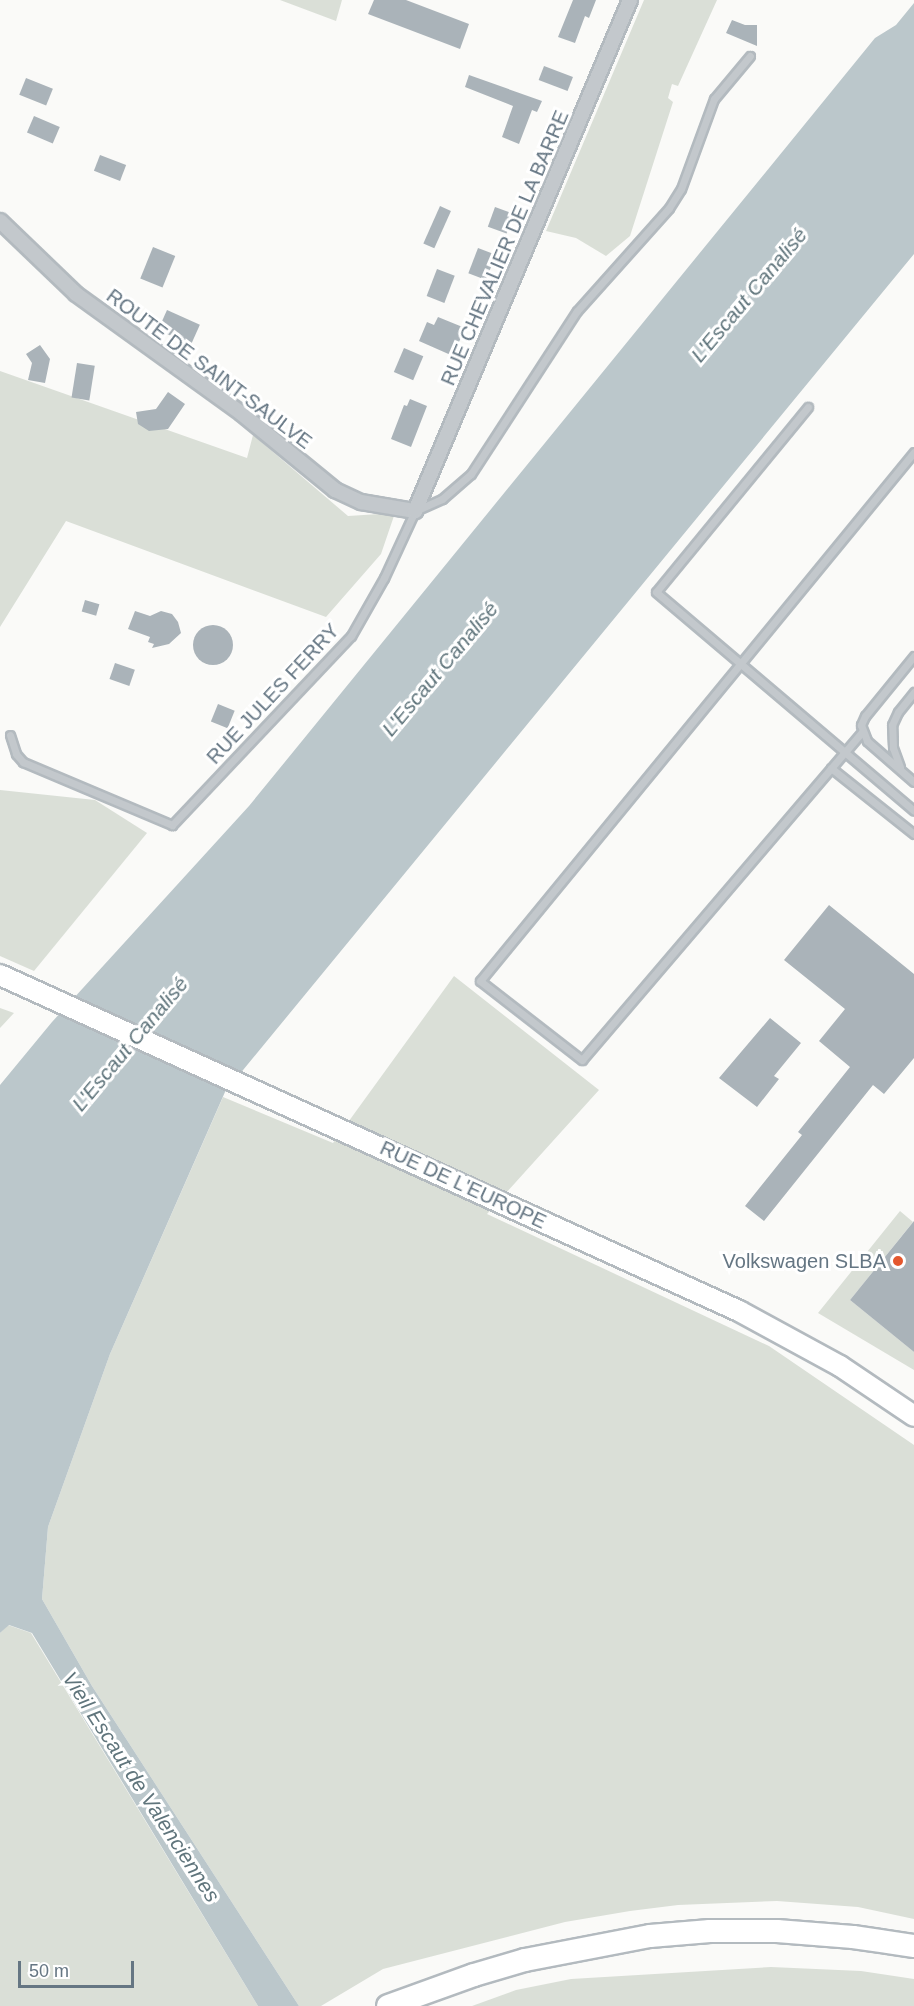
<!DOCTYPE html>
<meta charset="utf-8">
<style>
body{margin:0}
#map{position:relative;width:914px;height:2006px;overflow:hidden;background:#fafaf8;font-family:Arial,sans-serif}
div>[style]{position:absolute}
.green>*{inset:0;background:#dadfd7}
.water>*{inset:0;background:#bbc7cb}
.building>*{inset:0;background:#aab3b9;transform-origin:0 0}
.round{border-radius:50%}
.roads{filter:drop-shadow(2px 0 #b3babf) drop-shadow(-2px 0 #b3babf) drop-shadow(0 2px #b3babf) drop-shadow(0 -2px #b3babf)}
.lane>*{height:7px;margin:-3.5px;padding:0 3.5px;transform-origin:3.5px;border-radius:3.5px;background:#c3c8cc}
.street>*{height:14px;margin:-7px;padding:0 7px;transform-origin:7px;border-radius:7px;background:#c3c8cc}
.secondary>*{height:20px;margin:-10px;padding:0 10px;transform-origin:10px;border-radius:10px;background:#fff}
.primary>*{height:22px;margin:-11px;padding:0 11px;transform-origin:11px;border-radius:11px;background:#fff}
.dots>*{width:16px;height:16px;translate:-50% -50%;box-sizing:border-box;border:3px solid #fff;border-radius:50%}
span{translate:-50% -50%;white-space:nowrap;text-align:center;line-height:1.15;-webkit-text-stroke:6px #fff;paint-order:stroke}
.street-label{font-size:20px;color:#657683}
.poi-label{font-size:20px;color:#657683}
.right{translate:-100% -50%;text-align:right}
.water-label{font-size:21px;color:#60757c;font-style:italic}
.scale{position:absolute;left:18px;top:1961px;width:116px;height:27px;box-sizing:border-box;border:3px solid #657683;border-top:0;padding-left:8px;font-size:18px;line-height:21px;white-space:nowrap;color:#657683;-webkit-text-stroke:4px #fff;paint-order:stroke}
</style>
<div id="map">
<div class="green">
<i style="clip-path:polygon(280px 0,342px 0,336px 21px)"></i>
<i style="clip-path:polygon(644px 0,717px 0,678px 86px,672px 84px,668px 98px,673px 102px,630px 236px,606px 256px,576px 238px,546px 231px)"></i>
<i style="clip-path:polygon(0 371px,247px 458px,253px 435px,348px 516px,395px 513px,381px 554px,326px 617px,66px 521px,0 627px)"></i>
<i style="clip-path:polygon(0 790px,95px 800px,147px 833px,34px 971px,0 956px)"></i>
<i style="clip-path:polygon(454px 976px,599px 1090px,487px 1214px,769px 1346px,914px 1445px,914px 1919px,858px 1907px,777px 1901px,678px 1905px,630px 1911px,565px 1922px,383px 1969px,321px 2006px,299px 2006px,92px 1686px,42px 1599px,48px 1527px,110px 1354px,223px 1097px,333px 1143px)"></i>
<i style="clip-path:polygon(0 1008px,14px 1013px,0 1028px)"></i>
<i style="clip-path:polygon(900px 1211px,913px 1222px,850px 1300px,914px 1352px,914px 1370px,818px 1313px)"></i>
<i style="clip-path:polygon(8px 1625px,31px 1633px,258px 2006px,0 2006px,0 1633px)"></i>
<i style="clip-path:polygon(771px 1967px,861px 1971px,914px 1979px,914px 2006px,472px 2006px,516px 1990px,571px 1979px)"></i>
</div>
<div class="water">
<i style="clip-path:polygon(914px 3px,914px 254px,225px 1092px,110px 1354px,48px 1527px,42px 1599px,92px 1686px,299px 2006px,258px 2006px,32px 1633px,9px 1625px,0 1633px,0 1085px,52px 1022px,249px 806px,875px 38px,896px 25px)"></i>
</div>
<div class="building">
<i style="clip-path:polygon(374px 0,406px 0,469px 24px,460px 49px,368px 14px)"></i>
<i style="clip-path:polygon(573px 0,596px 0,589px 18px,585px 16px,575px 43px,558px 37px)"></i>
<i style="clip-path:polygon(732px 20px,745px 25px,757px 25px,757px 46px,726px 33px)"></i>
<i style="left:544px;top:66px;width:31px;height:15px;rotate:21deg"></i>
<i style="clip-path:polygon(469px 75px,542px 101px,537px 112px,532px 110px,519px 144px,502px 137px,513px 106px,465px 87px)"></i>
<i style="left:26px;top:78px;width:29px;height:18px;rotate:22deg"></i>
<i style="left:34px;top:116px;width:28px;height:18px;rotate:23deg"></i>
<i style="left:100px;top:155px;width:28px;height:17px;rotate:21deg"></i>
<i style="left:440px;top:206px;width:12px;height:41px;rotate:24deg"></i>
<i style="left:495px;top:207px;width:20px;height:21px;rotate:20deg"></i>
<i style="left:153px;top:247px;width:24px;height:34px;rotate:22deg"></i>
<i style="left:478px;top:248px;width:19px;height:27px;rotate:21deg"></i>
<i style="left:437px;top:269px;width:19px;height:29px;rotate:21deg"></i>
<i style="left:167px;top:310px;width:36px;height:22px;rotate:24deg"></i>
<i style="clip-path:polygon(438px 317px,465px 328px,453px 356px,419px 341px,427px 322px,434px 325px)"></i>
<i style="clip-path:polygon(40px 345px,50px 359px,45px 383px,28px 380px,32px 363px,26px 354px)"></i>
<i style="left:404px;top:348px;width:21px;height:26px;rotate:23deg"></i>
<i style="left:77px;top:363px;width:18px;height:35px;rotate:9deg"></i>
<i style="clip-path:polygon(168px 392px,185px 404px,168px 429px,149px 431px,138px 424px,136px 412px,156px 409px)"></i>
<i style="clip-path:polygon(410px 399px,427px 406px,411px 447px,391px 439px,404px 405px,407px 406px)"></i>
<i style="left:85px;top:600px;width:15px;height:12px;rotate:16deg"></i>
<i style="clip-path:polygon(135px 611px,150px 616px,161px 611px,172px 614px,178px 622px,181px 633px,169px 644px,152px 648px,154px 644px,148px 642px,150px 637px,128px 629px)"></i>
<i class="round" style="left:193px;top:625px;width:40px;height:40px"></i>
<i style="left:115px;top:663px;width:21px;height:17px;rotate:19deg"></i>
<i style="left:218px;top:704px;width:18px;height:19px;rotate:22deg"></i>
<i style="clip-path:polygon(829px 905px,914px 974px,914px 1058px,884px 1094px,873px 1085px,764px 1221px,745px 1206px,802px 1135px,798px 1132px,850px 1067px,819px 1041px,845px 1009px,784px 960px)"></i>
<i style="clip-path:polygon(770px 1018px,801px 1043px,774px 1076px,779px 1079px,757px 1107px,719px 1078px)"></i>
<i style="clip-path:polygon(914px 1221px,914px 1352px,850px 1300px)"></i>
</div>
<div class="roads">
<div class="lane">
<i style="left:808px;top:407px;width:239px;rotate:129.4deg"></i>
<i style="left:656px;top:592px;width:338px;rotate:40.3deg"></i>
<i style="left:914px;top:656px;width:77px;rotate:129.2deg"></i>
<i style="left:865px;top:716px;width:10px;rotate:114deg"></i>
<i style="left:861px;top:725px;width:17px;rotate:69deg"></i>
<i style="left:867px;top:741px;width:62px;rotate:41.1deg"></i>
<i style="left:862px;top:732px;width:431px;rotate:130.5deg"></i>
<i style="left:582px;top:1060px;width:129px;rotate:-142.2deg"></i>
<i style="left:480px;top:981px;width:684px;rotate:-50.63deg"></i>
<i style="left:10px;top:735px;width:20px;rotate:72deg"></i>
<i style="left:16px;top:754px;width:11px;rotate:49deg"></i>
<i style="left:23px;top:762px;width:162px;rotate:22.9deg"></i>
<i style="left:172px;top:825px;width:260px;rotate:-46.6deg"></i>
<i style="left:351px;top:636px;width:67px;rotate:-60.4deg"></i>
<i style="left:384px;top:578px;width:74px;rotate:-65.2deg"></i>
<i style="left:415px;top:511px;width:30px;rotate:-24deg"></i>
<i style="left:442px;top:499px;width:38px;rotate:-41deg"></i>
<i style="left:471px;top:474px;width:194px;rotate:-57deg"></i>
<i style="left:577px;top:311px;width:138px;rotate:-48.2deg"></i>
<i style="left:669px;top:208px;width:22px;rotate:-58deg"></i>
<i style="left:681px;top:189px;width:96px;rotate:-69.9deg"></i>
<i style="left:714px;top:99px;width:56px;rotate:-50.1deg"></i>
<i style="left:900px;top:767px;width:20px;rotate:-110deg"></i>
<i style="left:893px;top:748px;width:23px;rotate:-92deg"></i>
<i style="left:892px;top:725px;width:14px;rotate:-65deg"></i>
<i style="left:898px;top:712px;width:26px;rotate:-51deg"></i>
<i style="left:831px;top:768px;width:106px;rotate:38.5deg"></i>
</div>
<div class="street">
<i style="left:0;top:221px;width:105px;rotate:43.8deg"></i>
<i style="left:76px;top:294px;width:203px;rotate:35.8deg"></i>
<i style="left:241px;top:413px;width:122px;rotate:39.3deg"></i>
<i style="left:335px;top:490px;width:29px;rotate:25deg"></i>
<i style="left:361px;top:502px;width:55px;rotate:9.5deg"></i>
<i style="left:415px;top:511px;width:554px;rotate:-67.18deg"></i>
</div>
<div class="secondary">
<i style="left:0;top:975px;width:812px;rotate:24.45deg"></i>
<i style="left:739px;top:1311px;width:115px;rotate:28.6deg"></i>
<i style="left:840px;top:1366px;width:89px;rotate:34deg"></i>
</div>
<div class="primary">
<i style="left:388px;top:2006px;width:91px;rotate:-19.8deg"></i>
<i style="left:474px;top:1975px;width:53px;rotate:-16.4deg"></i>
<i style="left:525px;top:1960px;width:127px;rotate:-10.9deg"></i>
<i style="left:650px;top:1936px;width:60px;rotate:-4.8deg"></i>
<i style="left:710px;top:1931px;width:67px"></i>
<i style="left:777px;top:1931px;width:76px;rotate:4.5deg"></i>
<i style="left:853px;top:1937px;width:62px;rotate:8.4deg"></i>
</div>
</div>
<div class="dots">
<i style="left:898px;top:1261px;background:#e4572e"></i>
</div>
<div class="street-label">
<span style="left:505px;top:248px;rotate:-67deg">RUE CHEVALIER DE LA BARRE</span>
<span style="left:209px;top:369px;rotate:37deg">ROUTE DE SAINT-SAULVE</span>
<span style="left:273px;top:694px;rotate:-47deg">RUE JULES FERRY</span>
<span style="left:463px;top:1185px;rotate:25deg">RUE DE L'EUROPE</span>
</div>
<div class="poi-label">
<span class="right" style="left:886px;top:1261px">Volkswagen SLBA</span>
</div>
<div class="water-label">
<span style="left:749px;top:295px;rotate:-50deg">L'Escaut Canalisé</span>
<span style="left:440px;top:669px;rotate:-50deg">L'Escaut Canalisé</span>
<span style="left:130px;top:1044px;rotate:-50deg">L'Escaut Canalisé</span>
<span style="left:141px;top:1787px;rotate:57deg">Vieil Escaut de Valenciennes</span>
</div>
<div class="scale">50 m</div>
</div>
